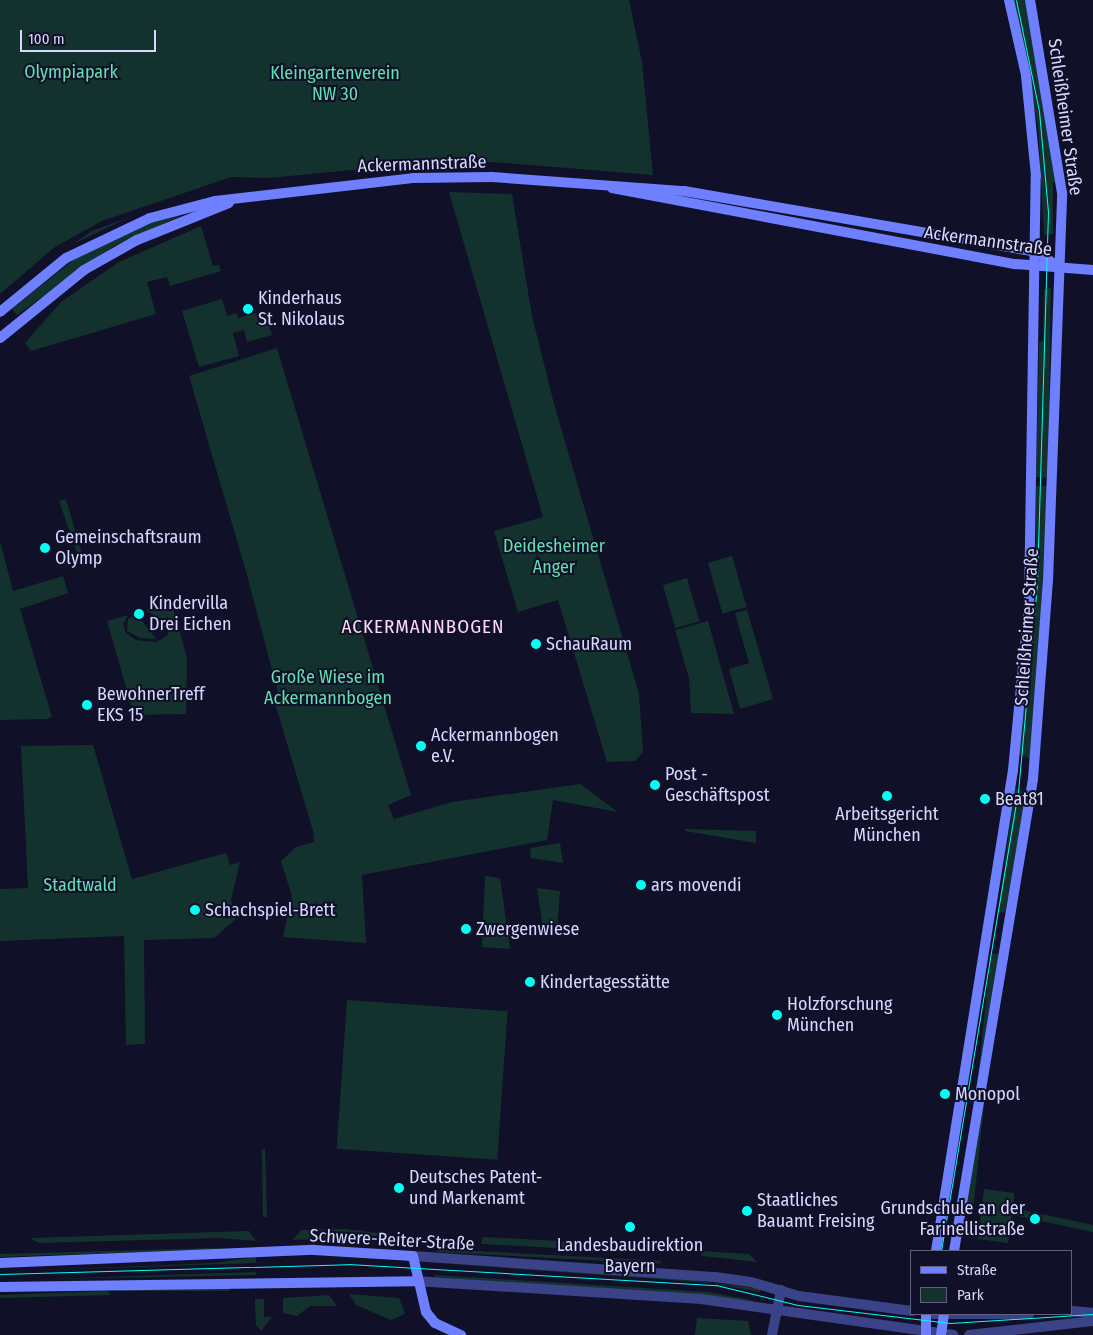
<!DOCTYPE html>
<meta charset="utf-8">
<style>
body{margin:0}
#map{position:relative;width:1093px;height:1335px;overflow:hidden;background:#101028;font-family:"Fira Sans Condensed",sans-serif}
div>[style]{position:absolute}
.green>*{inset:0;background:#13322d;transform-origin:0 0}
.tertiary>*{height:10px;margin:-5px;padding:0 5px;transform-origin:5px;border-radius:5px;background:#3a4388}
.secondary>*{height:10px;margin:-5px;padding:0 5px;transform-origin:5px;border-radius:5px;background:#6e7fff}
.tram>*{height:1px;margin:-0.5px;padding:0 0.5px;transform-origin:0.5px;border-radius:0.5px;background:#03fff4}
.dots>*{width:14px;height:14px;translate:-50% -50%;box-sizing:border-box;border:2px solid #101028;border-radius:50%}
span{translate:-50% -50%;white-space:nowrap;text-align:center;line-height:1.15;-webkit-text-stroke:4px #101028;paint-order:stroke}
.park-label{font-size:18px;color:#61e1af}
.street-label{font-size:18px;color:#d7d8ff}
.poi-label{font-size:18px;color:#d7d8ff}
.left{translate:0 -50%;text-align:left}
.right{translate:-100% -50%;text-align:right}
.neighbourhood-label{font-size:19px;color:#ffd9f7;letter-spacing:1px}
.legend{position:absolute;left:910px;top:1250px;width:162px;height:65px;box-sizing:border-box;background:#101028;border:1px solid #60607e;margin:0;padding:6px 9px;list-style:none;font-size:15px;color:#d7d8ff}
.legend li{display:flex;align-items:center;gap:10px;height:25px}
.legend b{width:25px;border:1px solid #60607e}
.scale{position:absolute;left:20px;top:30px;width:136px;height:22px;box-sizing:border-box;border:2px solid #d7d8ff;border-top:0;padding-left:6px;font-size:15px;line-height:18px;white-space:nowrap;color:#d7d8ff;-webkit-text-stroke:4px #101028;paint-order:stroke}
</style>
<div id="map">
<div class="green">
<i style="clip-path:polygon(0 0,629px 0,642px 62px,653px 175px,493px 162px,435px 162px,269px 178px,231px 177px,102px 221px,55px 247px,0 294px)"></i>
<i style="clip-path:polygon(1014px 0,1027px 0,1057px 181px,1053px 182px,1053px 234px,1044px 235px,1038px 127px)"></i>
<i style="clip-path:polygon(449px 192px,512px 194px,532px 316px,554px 404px,639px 694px,643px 752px,635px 761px,607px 762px,558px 600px,518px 612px,494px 531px,543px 517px)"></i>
<i style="clip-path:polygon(189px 212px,114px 246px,17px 315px,12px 309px,77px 257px,140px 224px)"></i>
<i style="clip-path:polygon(132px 216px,73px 244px,24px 277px,92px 231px)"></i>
<i style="clip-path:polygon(201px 226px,213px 266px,219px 265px,221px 271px,170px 286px,167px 277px,147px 282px,156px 314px,31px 351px,25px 343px,61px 302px,119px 262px)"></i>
<i style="clip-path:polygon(1051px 288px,1048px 478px,1036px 477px,1039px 342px,1043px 341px,1044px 290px)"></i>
<i style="clip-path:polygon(222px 299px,227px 316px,236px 313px,238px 318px,256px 313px,259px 324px,266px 322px,265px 311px,272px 335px,247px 342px,244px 330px,233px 333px,239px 356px,199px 367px,182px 311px)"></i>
<i style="clip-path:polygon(277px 348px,411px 795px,388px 805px,394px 819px,452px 802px,580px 784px,618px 812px,553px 800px,547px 840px,362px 875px,366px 943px,283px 937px,292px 896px,281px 861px,296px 847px,314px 842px,313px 831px,275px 703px,281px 704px,247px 575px,189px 376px)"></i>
<i style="clip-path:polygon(1036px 486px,1049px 486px,1031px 759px,1019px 754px,1036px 568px)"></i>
<i style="clip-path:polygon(66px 499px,85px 565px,82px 567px,59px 501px)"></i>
<i style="clip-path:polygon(0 541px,13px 591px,63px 576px,68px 593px,20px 609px,52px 717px,47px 719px,0 720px)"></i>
<i style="left:732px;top:556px;width:53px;height:25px;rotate:74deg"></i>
<i style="left:687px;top:578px;width:45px;height:25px;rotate:74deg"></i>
<i style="clip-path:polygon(171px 601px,187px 658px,186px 714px,134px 715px,107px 621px,128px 615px,123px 624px,126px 633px,136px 640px,156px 642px,167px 636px,170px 626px,146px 610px)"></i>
<i style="clip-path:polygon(747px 610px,773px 699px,740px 709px,729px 669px,749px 663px,735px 613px)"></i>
<i style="clip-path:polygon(137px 614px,156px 639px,140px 638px,127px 631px,128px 619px)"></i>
<i style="clip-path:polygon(708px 621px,734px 714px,691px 713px,689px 678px,675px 630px)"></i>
<i style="clip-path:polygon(93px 745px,132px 879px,226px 853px,230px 865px,240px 862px,231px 900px,236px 919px,214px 938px,144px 940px,145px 1044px,126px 1045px,124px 936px,0 941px,0 889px,28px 888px,21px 746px)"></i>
<i style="clip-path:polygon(1015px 788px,1027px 794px,1005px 912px,998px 912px)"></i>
<i style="clip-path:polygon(685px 829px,756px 831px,756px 843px,685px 831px)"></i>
<i style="clip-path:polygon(560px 843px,563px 863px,531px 858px,530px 848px)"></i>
<i style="clip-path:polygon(485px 876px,500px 878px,510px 949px,482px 947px)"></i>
<i style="clip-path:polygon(537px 888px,560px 891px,557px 929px,543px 928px)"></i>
<i style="left:991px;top:953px;width:9px;height:262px;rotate:6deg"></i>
<i style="left:347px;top:1000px;width:161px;height:149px;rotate:4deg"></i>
<i style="clip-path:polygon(262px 1149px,265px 1149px,267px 1217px,263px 1217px)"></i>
<i style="clip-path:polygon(984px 1189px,1014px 1193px,1013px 1208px,1093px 1225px,1093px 1232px,1012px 1215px,1008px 1243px,978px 1239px)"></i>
<i style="clip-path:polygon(345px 1229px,394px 1235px,293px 1240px,301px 1230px)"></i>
<i style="clip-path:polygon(249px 1231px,256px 1241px,220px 1238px,39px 1243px,30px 1238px)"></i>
<i style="left:482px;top:1237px;width:122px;height:7px;rotate:3deg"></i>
<i style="clip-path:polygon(211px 1248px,225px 1249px,0 1257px,0 1254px)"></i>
<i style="left:437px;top:1249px;width:224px;height:3px;rotate:3deg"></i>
<i style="clip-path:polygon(700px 1251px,749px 1254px,757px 1262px,702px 1256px)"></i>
<i style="clip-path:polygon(256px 1257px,256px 1263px,46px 1270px,213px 1263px)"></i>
<i style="clip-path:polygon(436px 1263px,685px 1279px,761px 1289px,760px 1292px,712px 1283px)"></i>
<i style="clip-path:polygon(256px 1272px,256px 1275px,46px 1279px)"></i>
<i style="clip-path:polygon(435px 1275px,708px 1292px,758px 1301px,435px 1277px)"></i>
<i style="left:230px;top:1288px;width:3px;height:109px;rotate:90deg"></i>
<i style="clip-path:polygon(108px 1291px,111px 1295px,0 1298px,0 1295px)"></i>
<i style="clip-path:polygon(349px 1294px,399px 1298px,405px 1314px,391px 1320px,356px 1305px)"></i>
<i style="clip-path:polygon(329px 1295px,337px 1306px,310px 1306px,297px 1316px,283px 1313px,283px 1298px)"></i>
<i style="clip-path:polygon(255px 1299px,264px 1299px,264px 1317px,272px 1317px,261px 1331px,256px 1325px)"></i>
<i style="clip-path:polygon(697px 1318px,748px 1321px,751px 1335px,695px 1335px)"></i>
</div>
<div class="tertiary">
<i style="left:413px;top:1256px;width:303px;rotate:4deg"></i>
<i style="left:715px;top:1277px;width:36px;rotate:8deg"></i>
<i style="left:751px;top:1282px;width:50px;rotate:16.3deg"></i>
<i style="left:799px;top:1296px;width:114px;rotate:7.6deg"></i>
<i style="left:415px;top:1281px;width:287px;rotate:3.6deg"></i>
<i style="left:701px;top:1299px;width:255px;rotate:8.1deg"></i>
<i style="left:1072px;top:1311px;width:21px;rotate:5deg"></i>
<i style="left:933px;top:1314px;width:96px"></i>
<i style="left:772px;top:1335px;width:46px;rotate:-78.7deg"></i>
<i style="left:969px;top:1335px;width:125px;rotate:-6.4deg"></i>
</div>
<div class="secondary">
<i style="left:612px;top:188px;width:411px;rotate:10.7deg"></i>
<i style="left:1016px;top:264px;width:77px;rotate:4.5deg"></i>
<i style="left:0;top:312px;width:85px;rotate:-39.3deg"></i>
<i style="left:66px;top:258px;width:93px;rotate:-25.5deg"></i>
<i style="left:150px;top:218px;width:67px;rotate:-14.7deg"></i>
<i style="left:215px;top:201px;width:199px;rotate:-6.6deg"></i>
<i style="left:413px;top:178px;width:79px;rotate:-0.7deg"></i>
<i style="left:492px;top:177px;width:193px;rotate:4.2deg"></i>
<i style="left:684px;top:191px;width:357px;rotate:9.8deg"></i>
<i style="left:1036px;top:252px;width:27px;rotate:33deg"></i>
<i style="left:0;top:338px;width:108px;rotate:-39deg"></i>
<i style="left:84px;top:270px;width:61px;rotate:-29.5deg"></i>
<i style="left:137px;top:240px;width:99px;rotate:-21.9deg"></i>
<i style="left:936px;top:1251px;width:487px;rotate:-80.9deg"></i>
<i style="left:1013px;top:770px;width:167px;rotate:-84.5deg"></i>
<i style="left:1029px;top:604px;width:428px;rotate:-89.1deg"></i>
<i style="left:1036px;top:176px;width:101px;rotate:-95.7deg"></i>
<i style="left:1026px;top:75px;width:77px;rotate:-102.8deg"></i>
<i style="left:954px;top:1251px;width:479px;rotate:-80.5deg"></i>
<i style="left:1033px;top:779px;width:199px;rotate:-85.7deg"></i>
<i style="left:1048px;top:581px;width:388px;rotate:-87.9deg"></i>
<i style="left:1062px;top:193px;width:196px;rotate:-99.4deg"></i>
<i style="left:0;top:1263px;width:314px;rotate:-2.4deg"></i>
<i style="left:314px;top:1250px;width:99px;rotate:3.5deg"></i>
<i style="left:413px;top:1256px;width:57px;rotate:76.9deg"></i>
<i style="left:426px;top:1312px;width:14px;rotate:51deg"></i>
<i style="left:435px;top:1323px;width:29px;rotate:25deg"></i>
<i style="left:0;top:1287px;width:415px;rotate:-0.8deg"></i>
<i style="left:926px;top:1335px;width:21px;rotate:-90deg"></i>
<i style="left:941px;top:1335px;width:21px;rotate:-82deg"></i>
</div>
<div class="tram">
<i style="left:941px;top:1251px;width:465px;rotate:-80.5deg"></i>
<i style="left:1018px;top:792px;width:211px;rotate:-84.8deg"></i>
<i style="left:1037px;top:582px;width:370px;rotate:-88.3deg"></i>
<i style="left:1048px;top:212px;width:101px;rotate:-95.1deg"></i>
<i style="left:1039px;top:111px;width:113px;rotate:-101.7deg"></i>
<i style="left:0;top:1274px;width:348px;rotate:-1.6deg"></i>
<i style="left:348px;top:1264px;width:369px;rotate:3.3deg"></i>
<i style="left:716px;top:1285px;width:84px;rotate:13.7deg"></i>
<i style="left:798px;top:1305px;width:153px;rotate:6.8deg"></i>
<i style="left:950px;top:1323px;width:143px;rotate:-3.6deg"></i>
</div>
<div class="dots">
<i style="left:248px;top:309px;background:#03fff4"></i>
<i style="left:45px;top:548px;background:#03fff4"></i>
<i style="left:139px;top:614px;background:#03fff4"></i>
<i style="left:536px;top:644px;background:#03fff4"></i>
<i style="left:87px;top:705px;background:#03fff4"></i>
<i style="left:421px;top:746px;background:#03fff4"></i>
<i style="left:655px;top:785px;background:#03fff4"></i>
<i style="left:887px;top:796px;background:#03fff4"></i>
<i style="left:985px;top:799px;background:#03fff4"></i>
<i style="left:641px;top:885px;background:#03fff4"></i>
<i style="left:195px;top:910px;background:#03fff4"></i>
<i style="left:466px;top:929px;background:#03fff4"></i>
<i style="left:530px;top:982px;background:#03fff4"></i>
<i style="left:777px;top:1015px;background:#03fff4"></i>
<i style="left:945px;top:1094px;background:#03fff4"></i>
<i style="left:399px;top:1188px;background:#03fff4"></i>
<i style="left:747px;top:1211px;background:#03fff4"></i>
<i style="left:1035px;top:1219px;background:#03fff4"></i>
<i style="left:630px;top:1227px;background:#03fff4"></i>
</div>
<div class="park-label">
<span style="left:71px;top:72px">Olympiapark</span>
<span style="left:335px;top:84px">Kleingartenverein<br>NW 30</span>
<span style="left:554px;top:557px">Deidesheimer<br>Anger</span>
<span style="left:328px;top:688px">Große Wiese im<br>Ackermannbogen</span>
<span style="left:80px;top:885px">Stadtwald</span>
</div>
<div class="street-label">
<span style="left:1065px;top:117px;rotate:82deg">Schleißheimer Straße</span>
<span style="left:422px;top:164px;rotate:-2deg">Ackermannstraße</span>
<span style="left:988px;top:241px;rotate:8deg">Ackermannstraße</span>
<span style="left:1027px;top:627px;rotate:-86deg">Schleißheimer Straße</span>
<span style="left:392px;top:1240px;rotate:3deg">Schwere-Reiter-Straße</span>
</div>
<div class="poi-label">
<span class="left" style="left:258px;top:309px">Kinderhaus<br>St. Nikolaus</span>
<span class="left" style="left:55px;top:548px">Gemeinschaftsraum<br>Olymp</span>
<span class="left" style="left:149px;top:614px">Kindervilla<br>Drei Eichen</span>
<span class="left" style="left:546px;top:644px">SchauRaum</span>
<span class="left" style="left:97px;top:705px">BewohnerTreff<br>EKS 15</span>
<span class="left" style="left:431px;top:746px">Ackermannbogen<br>e.V.</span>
<span class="left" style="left:665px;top:785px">Post -<br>Geschäftspost</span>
<span class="left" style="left:995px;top:799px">Beat81</span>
<span style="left:887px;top:825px">Arbeitsgericht<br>München</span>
<span class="left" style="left:651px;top:885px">ars movendi</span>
<span class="left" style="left:205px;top:910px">Schachspiel-Brett</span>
<span class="left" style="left:476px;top:929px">Zwergenwiese</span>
<span class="left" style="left:540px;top:982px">Kindertagesstätte</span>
<span class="left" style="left:787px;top:1015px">Holzforschung<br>München</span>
<span class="left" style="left:955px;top:1094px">Monopol</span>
<span class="left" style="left:409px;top:1188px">Deutsches Patent-<br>und Markenamt</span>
<span class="left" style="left:757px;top:1211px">Staatliches<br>Bauamt Freising</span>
<span class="right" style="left:1025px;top:1219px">Grundschule an der<br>Farinellistraße</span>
<span style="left:630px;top:1256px">Landesbaudirektion<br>Bayern</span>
</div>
<div class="neighbourhood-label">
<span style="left:423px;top:627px">ACKERMANNBOGEN</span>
</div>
<ul class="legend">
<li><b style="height:6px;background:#6e7fff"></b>Straße</li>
<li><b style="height:14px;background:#13322d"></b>Park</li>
</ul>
<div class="scale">100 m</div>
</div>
